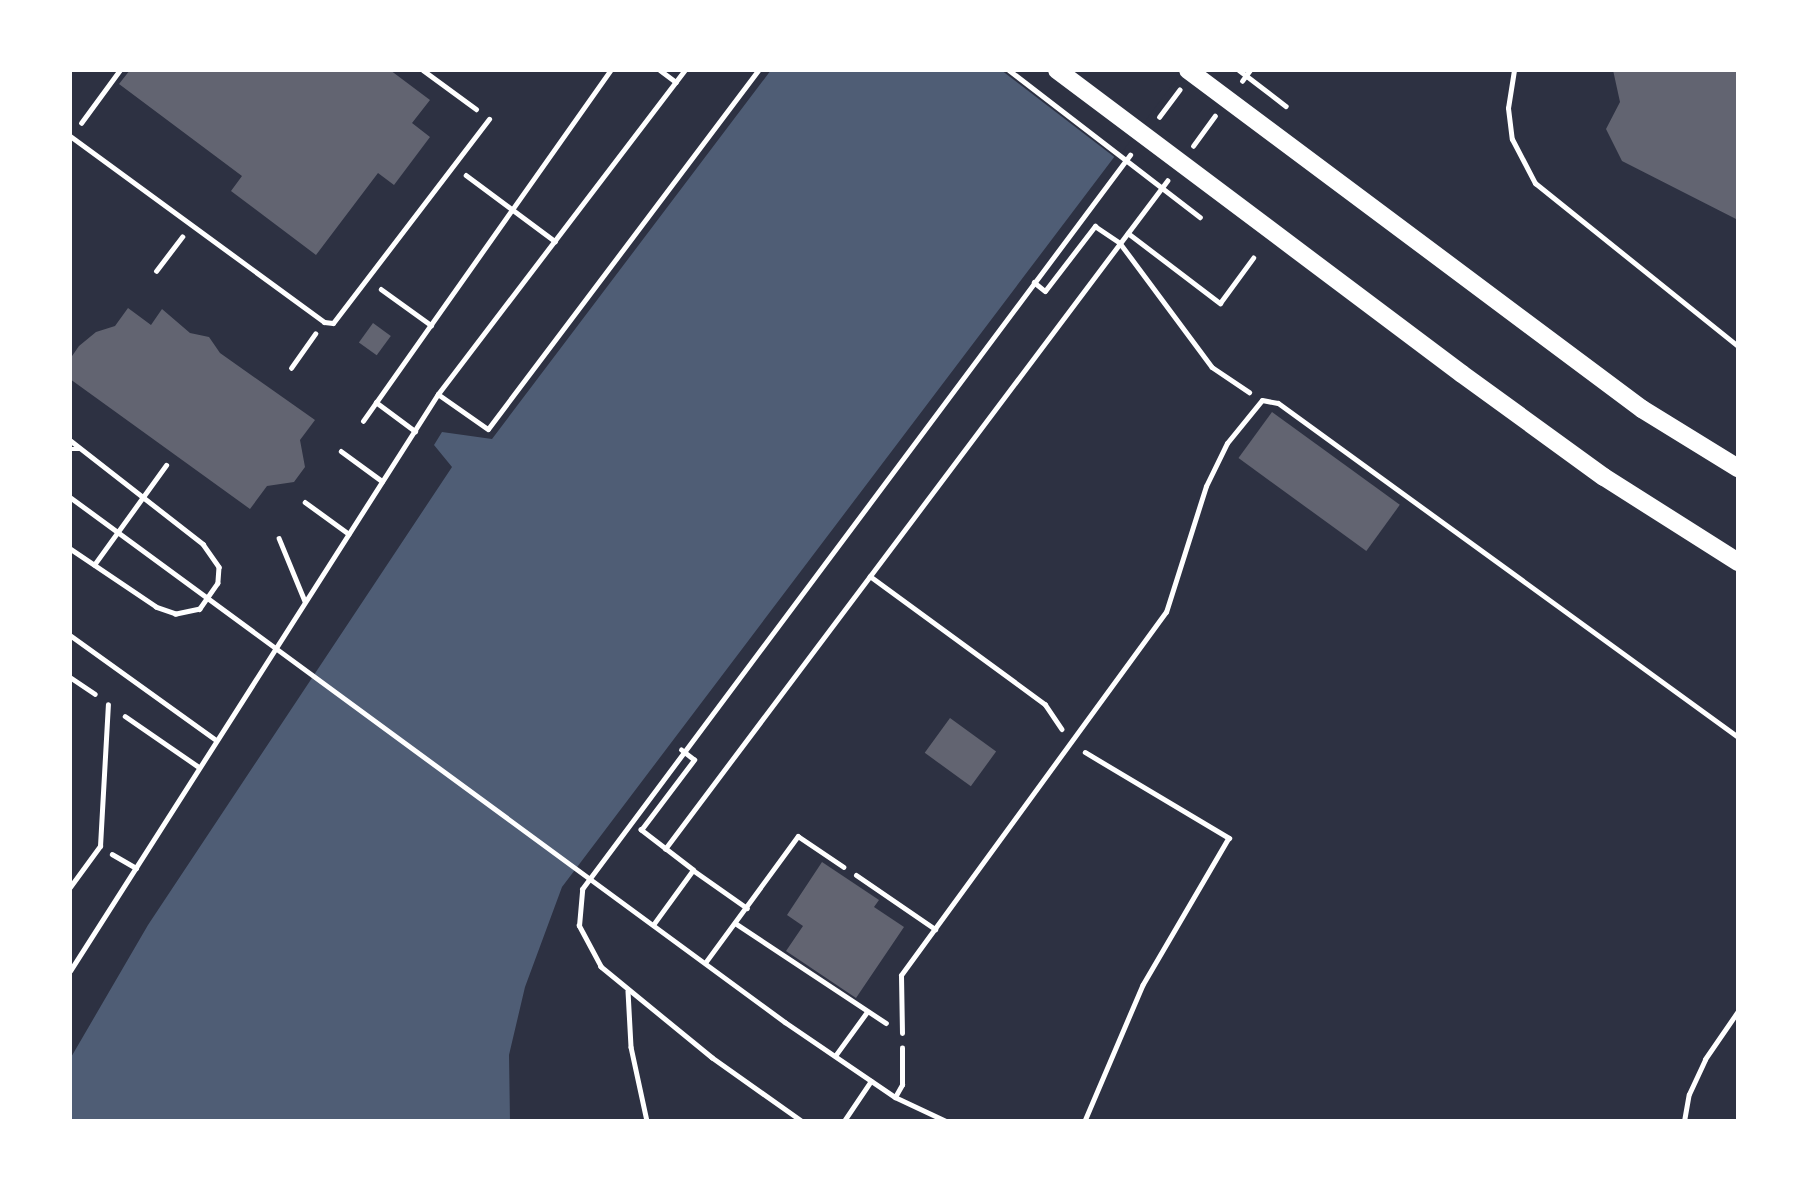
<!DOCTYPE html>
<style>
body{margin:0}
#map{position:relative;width:1808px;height:1191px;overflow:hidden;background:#2d3142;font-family:Overpass,sans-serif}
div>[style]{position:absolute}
.water>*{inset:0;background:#4f5d75}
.pier>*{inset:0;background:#2d3142}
.building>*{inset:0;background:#626471;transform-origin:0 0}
.path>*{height:4.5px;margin:-2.25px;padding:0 2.25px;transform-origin:2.25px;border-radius:2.25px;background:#fff}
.service>*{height:5px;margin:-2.5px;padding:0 2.5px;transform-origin:2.5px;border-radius:2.5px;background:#fff}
.primary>*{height:18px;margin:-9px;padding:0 9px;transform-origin:9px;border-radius:9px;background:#fff}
span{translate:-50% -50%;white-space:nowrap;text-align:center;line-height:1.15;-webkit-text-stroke:7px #fff;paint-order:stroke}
.frame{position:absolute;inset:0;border:72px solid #fff;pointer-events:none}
</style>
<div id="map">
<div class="water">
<i style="clip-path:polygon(771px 70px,1180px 70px,562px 887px,525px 987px,509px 1055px,510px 1121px,70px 1121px,70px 1059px,148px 925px,452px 467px,434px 445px,442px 432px,492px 439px)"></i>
</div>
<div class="pier">
<i style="clip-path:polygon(1001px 70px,1183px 70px,1117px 159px)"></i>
</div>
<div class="building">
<i style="clip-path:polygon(130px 70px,390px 70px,430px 100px,412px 123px,430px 137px,394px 185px,378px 173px,316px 255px,231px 191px,242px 176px,119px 84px)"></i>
<i style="clip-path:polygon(1613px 70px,1738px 70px,1738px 220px,1622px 161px,1606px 129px,1620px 102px)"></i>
<i style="clip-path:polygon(128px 308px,151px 325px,162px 309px,190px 333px,209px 337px,220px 353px,315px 420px,300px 440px,305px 467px,294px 482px,267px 486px,250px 509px,70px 379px,70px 359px,79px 346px,96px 332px,115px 326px)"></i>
<i style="left:373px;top:323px;width:22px;height:24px;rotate:36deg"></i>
<i style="left:1272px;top:412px;width:158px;height:57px;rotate:36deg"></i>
<i style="left:950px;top:718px;width:57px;height:43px;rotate:36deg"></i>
<i style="clip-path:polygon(822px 862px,879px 900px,874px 907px,904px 927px,856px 998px,786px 951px,803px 926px,787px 915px)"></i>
</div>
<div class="path">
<i style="left:423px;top:70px;width:66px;rotate:36.3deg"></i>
<i style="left:660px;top:70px;width:20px;rotate:37deg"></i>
<i style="left:1009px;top:70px;width:241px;rotate:37.6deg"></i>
<i style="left:1239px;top:70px;width:59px;rotate:37.5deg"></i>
<i style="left:1242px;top:81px;width:14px;rotate:-54deg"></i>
<i style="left:1159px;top:117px;width:34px;rotate:-53deg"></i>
<i style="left:81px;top:123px;width:66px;rotate:-53.7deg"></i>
<i style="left:1193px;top:146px;width:37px;rotate:-54deg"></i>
<i style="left:466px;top:175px;width:111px;rotate:36.6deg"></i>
<i style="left:1128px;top:233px;width:116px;rotate:37.3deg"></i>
<i style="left:1220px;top:303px;width:56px;rotate:-53.7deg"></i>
<i style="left:156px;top:271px;width:43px;rotate:-52.6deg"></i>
<i style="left:1034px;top:282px;width:14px;rotate:39deg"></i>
<i style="left:1045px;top:291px;width:82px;rotate:-52.4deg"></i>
<i style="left:1095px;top:226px;width:30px;rotate:34deg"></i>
<i style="left:1120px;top:243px;width:154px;rotate:53.4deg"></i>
<i style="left:1212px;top:367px;width:45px;rotate:34deg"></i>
<i style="left:381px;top:289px;width:62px;rotate:35.8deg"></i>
<i style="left:291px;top:368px;width:42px;rotate:-54.8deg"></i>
<i style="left:438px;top:394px;width:61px;rotate:35deg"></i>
<i style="left:488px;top:429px;width:450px;rotate:-53deg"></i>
<i style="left:376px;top:402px;width:49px;rotate:36.6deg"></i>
<i style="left:363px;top:421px;width:430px;rotate:-54.8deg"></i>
<i style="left:70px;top:440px;width:169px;rotate:38deg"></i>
<i style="left:203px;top:544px;width:28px;rotate:55deg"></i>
<i style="left:219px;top:567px;width:16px;rotate:94deg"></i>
<i style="left:218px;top:583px;width:32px;rotate:125deg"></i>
<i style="left:200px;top:609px;width:25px;rotate:168deg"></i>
<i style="left:176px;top:614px;width:21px;rotate:-161deg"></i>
<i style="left:156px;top:607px;width:104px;rotate:-146deg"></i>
<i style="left:70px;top:449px;width:10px"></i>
<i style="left:341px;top:451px;width:51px;rotate:36.2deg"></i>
<i style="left:70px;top:497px;width:887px;rotate:36.29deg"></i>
<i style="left:785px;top:1022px;width:133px;rotate:34.3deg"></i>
<i style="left:895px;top:1097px;width:14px;rotate:-60deg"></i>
<i style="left:902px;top:1085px;width:37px;rotate:-90deg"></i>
<i style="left:305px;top:502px;width:54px;rotate:36deg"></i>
<i style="left:279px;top:538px;width:68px;rotate:67.6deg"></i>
<i style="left:94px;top:565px;width:123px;rotate:-54.2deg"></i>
<i style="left:870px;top:576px;width:217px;rotate:36.2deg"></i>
<i style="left:1045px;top:704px;width:30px;rotate:56deg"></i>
<i style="left:70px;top:635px;width:180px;rotate:35.7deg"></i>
<i style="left:70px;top:677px;width:30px;rotate:34deg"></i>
<i style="left:125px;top:716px;width:90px;rotate:34.6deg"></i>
<i style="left:1085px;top:752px;width:168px;rotate:30.8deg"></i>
<i style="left:1229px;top:838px;width:170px;rotate:120.3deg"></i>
<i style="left:1143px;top:985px;width:148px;rotate:113.1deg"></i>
<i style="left:665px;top:849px;width:836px;rotate:-53.08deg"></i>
<i style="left:112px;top:854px;width:28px;rotate:30deg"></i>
<i style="left:693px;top:870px;width:66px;rotate:35.1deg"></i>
<i style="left:735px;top:923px;width:181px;rotate:33.5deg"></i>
<i style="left:653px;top:925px;width:68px;rotate:-54deg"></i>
<i style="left:693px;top:870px;width:66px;rotate:-142.4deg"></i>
<i style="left:641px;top:830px;width:88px;rotate:-52.9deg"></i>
<i style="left:694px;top:760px;width:16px;rotate:-142deg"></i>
<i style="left:705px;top:963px;width:157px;rotate:-53.8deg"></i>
<i style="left:798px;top:836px;width:55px;rotate:34deg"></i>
<i style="left:70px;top:971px;width:684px;rotate:-57.47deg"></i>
<i style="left:438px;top:394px;width:407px;rotate:-52.7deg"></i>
<i style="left:628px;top:991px;width:56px;rotate:86.9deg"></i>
<i style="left:631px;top:1047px;width:76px;rotate:77.8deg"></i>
<i style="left:835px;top:1056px;width:54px;rotate:-54deg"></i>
<i style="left:895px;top:1097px;width:56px;rotate:25.2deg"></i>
<i style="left:801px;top:1121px;width:109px;rotate:-144.7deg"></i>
<i style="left:712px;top:1058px;width:144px;rotate:-140.7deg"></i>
<i style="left:601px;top:967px;width:47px;rotate:-118.2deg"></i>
<i style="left:579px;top:926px;width:37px;rotate:-85deg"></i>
<i style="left:582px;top:889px;width:916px;rotate:-53.26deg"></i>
<i style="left:844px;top:1121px;width:48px;rotate:-56deg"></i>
</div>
<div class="service">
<i style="left:1514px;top:70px;width:38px;rotate:99deg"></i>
<i style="left:1508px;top:108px;width:31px;rotate:83deg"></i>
<i style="left:1512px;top:139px;width:50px;rotate:62.4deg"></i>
<i style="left:1535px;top:183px;width:260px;rotate:38.8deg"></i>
<i style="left:70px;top:136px;width:315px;rotate:36.2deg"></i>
<i style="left:324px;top:322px;width:9px;rotate:6deg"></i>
<i style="left:333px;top:323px;width:257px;rotate:-52.6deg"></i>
<i style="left:856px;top:875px;width:96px;rotate:34.4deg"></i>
<i style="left:70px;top:887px;width:51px;rotate:-53.8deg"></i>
<i style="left:100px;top:846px;width:142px;rotate:-86.8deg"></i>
<i style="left:902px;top:1033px;width:58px;rotate:-91deg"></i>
<i style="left:901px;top:975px;width:449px;rotate:-53.9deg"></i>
<i style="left:1166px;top:612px;width:132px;rotate:-72.4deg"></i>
<i style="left:1206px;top:486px;width:48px;rotate:-64deg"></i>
<i style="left:1227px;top:443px;width:55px;rotate:-50.9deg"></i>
<i style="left:1262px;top:400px;width:16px;rotate:11deg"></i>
<i style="left:1278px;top:403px;width:568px;rotate:35.98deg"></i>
<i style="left:1684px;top:1121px;width:27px;rotate:-80deg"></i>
<i style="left:1689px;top:1094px;width:38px;rotate:-65deg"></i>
<i style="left:1705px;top:1059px;width:58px;rotate:-55.5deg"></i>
</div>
<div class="primary">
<i style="left:1057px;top:70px;width:506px;rotate:36.89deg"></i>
<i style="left:1462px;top:374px;width:175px;rotate:36deg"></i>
<i style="left:1604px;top:477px;width:159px;rotate:32.4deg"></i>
<i style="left:1188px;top:70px;width:567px;rotate:36.75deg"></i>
<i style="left:1642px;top:409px;width:113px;rotate:31.6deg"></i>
</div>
<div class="frame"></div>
</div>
